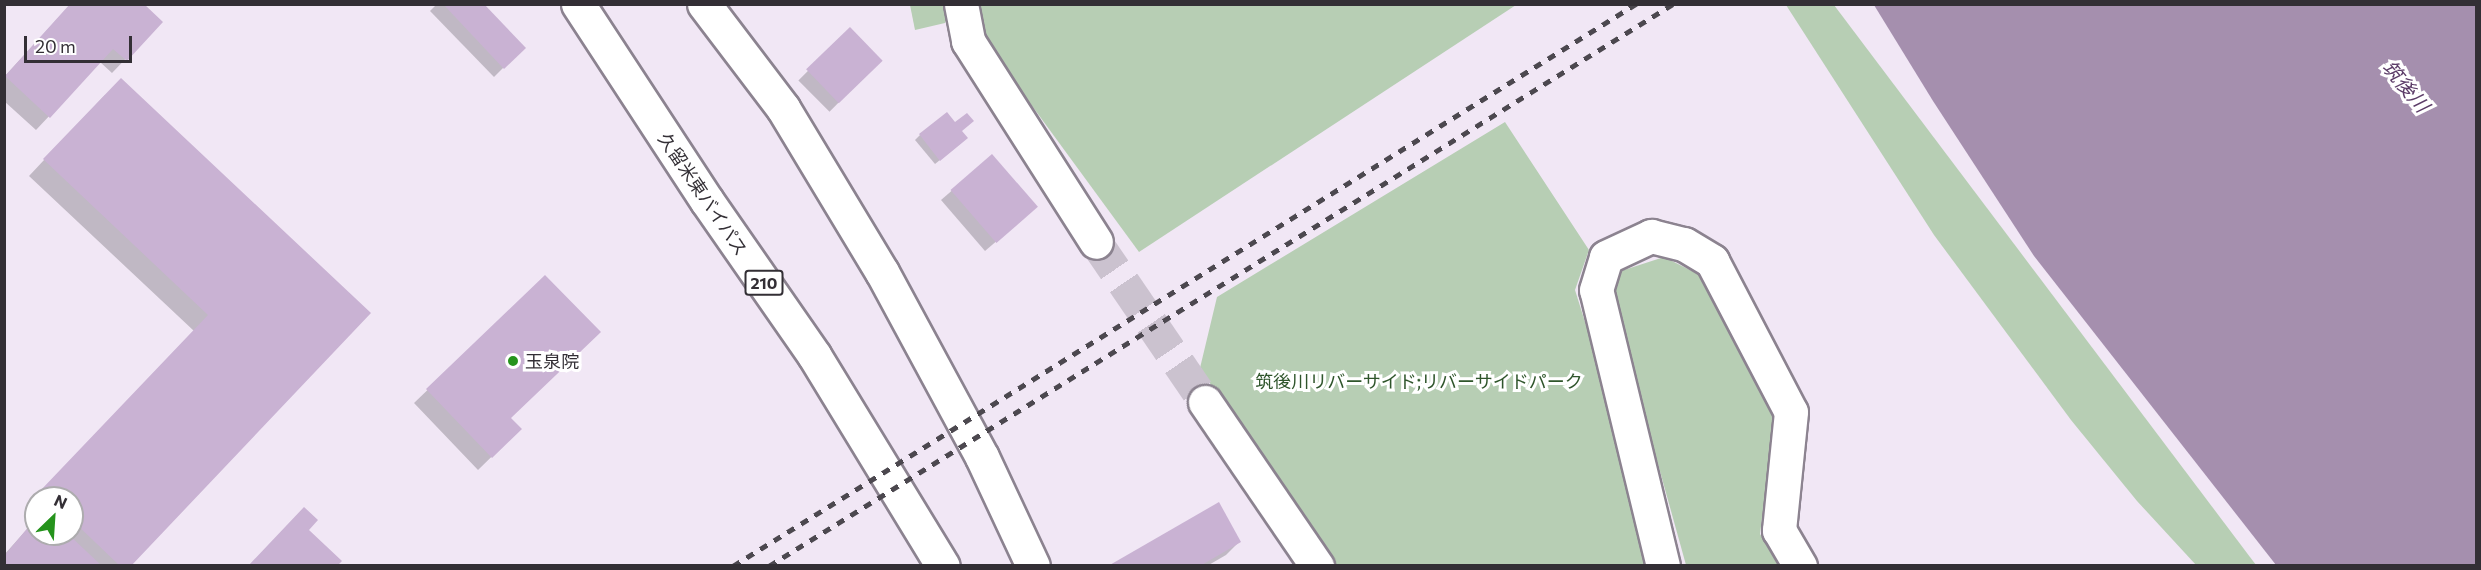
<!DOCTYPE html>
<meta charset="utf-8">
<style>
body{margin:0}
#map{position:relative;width:2481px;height:570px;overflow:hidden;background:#f1e7f5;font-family:Commissioner,"Noto Sans JP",sans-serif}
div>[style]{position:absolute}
.green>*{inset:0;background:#b7ceb4}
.water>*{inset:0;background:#a58fae}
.shadow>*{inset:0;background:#0003;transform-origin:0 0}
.building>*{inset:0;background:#c9b2d3;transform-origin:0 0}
.street-tunnel>*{height:33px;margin-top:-16.5px;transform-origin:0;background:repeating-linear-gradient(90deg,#cbc2cf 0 33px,transparent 0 49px)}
.roads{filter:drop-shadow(2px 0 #8c8390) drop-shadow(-2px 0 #8c8390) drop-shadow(0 2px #8c8390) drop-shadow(0 -2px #8c8390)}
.street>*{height:33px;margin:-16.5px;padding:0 16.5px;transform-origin:16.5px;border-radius:16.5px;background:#fff}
.highway>*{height:33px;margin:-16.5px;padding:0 16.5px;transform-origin:16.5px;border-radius:16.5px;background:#fff}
.rail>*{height:4.5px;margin-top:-2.25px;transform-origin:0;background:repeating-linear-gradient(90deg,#4c484f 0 8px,transparent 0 16px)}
.dots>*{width:16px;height:16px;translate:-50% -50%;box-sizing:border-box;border:3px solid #fff;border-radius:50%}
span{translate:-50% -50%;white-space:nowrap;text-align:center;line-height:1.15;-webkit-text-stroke:6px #fff;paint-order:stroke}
.shield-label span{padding:2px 4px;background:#fff;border:2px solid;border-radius:4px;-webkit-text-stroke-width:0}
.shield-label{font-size:16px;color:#332f35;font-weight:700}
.street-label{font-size:18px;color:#332f35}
.poi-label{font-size:18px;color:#332f35}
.left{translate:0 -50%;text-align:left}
.park-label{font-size:18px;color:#2f552b}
.water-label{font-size:20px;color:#5c3c68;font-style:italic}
.frame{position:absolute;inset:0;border:6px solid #332f35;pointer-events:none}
.north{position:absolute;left:24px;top:486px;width:60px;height:60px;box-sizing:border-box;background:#fff;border:2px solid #adacae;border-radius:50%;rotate:25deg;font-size:16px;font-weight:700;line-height:24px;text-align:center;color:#332f35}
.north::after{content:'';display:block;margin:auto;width:21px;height:27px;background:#25931c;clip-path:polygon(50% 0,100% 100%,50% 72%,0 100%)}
.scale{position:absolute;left:24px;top:36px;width:108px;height:27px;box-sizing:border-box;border:3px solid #332f35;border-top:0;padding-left:8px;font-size:18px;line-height:21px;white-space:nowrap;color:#332f35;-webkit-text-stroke:4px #fff;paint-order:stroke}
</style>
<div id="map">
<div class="green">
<i style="clip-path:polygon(910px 5px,951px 5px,952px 9px,945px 23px,915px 30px)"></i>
<i style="clip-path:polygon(974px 5px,1516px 5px,1139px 252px,983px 39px)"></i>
<i style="clip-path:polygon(1786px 5px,1834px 5px,2256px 565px,2196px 565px,2137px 501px,2071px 420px,1934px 235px)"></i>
<i style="clip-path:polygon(1505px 122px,1589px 250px,1575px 290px,1661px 565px,1329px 565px,1200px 368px,1217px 297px)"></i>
<i style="clip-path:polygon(1664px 257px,1704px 277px,1775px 421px,1760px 534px,1779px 565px,1686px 565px,1610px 291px,1621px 271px)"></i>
</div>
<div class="water">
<i style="clip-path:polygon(1874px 5px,2476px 5px,2476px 565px,2276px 565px,2034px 256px,1933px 101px)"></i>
</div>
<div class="shadow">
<i style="clip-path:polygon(71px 4px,161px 22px,112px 73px,100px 62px,36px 130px,4px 101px,4px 77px)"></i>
<i style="clip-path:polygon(437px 4px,482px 4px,523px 48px,494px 77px,430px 11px)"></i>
<i style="left:850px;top:29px;width:44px;height:73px;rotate:45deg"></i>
<i style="clip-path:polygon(105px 95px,369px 313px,129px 566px,4px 566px,4px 555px,36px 519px,36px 534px,72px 534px,72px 498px,36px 498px,36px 516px,26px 507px,194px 331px,29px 176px)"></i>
<i style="clip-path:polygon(961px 132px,961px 143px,935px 164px,915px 140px,920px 135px)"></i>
<i style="clip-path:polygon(992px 156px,1026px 216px,985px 251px,941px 200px)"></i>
<i style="clip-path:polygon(545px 277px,510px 418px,520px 429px,478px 470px,414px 403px)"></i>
<i style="clip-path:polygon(1239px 542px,1226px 555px,1207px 566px,1111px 566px)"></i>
</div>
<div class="building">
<i style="clip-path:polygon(70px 4px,144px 4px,163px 22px,127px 61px,113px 49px,50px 118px,5px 76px)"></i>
<i style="clip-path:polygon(443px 4px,484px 4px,526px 48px,504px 69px)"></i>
<i style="left:850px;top:27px;width:47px;height:61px;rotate:46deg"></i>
<i style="clip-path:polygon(121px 78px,371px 313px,131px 566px,120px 566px,72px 520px,72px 498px,48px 498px,40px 491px,208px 315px,43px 159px)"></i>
<i style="clip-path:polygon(947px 112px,955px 122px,967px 113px,974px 121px,962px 131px,968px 138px,940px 161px,919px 134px)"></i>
<i style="left:992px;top:154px;width:70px;height:55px;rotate:49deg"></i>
<i style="clip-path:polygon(545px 275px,601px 332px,511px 418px,522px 429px,492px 458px,426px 389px)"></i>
<i style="clip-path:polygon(1219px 502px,1241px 542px,1200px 566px,1108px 566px)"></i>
<i style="clip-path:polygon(304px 507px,318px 520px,309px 530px,342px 561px,337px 566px,248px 566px)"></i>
<i style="clip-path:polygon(36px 518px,36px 534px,68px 534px,102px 566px,4px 566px,4px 556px)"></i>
</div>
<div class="street-tunnel">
<i style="left:1096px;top:242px;width:194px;rotate:55.7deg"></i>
</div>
<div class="roads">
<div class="street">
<i style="left:961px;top:4px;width:38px;rotate:79deg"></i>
<i style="left:968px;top:41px;width:238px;rotate:57.5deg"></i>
<i style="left:1205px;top:402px;width:199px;rotate:55.7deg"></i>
<i style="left:1663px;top:566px;width:284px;rotate:-103.6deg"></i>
<i style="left:1596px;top:290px;width:34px;rotate:-73deg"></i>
<i style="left:1606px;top:257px;width:50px;rotate:-25deg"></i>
<i style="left:1651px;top:236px;width:34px;rotate:14deg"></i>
<i style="left:1684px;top:244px;width:33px;rotate:31deg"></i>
<i style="left:1712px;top:261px;width:170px;rotate:62.4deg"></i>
<i style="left:1791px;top:412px;width:119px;rotate:95.8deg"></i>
<i style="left:1779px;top:530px;width:42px;rotate:59.7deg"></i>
</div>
<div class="highway">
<i style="left:578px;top:4px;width:235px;rotate:56.8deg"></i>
<i style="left:707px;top:201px;width:188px;rotate:55.2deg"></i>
<i style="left:814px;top:355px;width:247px;rotate:58.6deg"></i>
<i style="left:704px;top:4px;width:131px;rotate:52.8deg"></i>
<i style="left:783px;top:108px;width:192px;rotate:58.9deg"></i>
<i style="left:882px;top:272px;width:210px;rotate:61.6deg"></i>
<i style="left:982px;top:457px;width:120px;rotate:64.9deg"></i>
</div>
</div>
<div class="rail">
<i style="left:733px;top:566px;width:1064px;rotate:-31.9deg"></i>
<i style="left:769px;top:566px;width:1064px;rotate:-31.87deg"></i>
</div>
<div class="dots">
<i style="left:513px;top:361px;background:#25931c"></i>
</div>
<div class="shield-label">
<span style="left:764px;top:283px">210</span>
</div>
<div class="street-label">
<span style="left:703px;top:194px;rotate:56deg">久留米東バイパス</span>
</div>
<div class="poi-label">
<span class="left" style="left:525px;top:361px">玉泉院</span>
</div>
<div class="park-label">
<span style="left:1419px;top:381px">筑後川リバーサイド;リバーサイドパーク</span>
</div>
<div class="water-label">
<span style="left:2406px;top:86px;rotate:50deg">筑後川</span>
</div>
<div class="frame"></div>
<div class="north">N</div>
<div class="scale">20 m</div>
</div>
